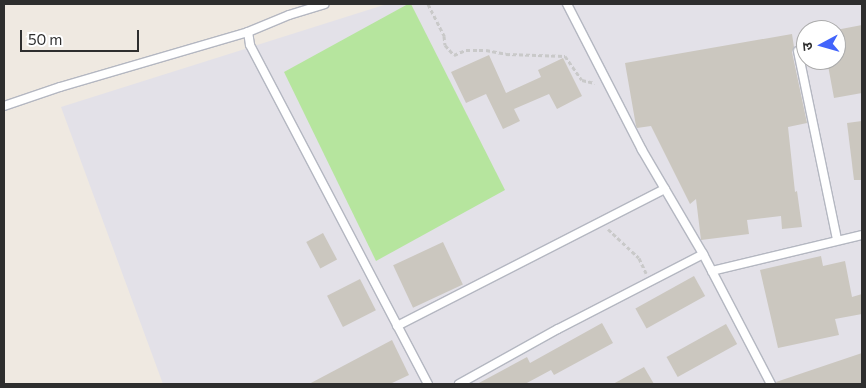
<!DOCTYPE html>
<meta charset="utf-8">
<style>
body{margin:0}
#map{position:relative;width:866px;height:388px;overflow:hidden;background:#efe9e1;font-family:Commissioner,"Noto Sans Devanagari",sans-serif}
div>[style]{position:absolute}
.industrial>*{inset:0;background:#e3e1e8}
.green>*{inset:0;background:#b6e59e}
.building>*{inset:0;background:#cbc7bf;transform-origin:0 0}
.path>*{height:3px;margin-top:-1.5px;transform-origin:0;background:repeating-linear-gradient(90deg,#c9c9c9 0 4px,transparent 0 6.5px)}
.roads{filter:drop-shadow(1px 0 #b4b7c1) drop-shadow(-1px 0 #b4b7c1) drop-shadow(0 1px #b4b7c1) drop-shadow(0 -1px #b4b7c1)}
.service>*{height:8px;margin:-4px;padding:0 4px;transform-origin:4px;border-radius:4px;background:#fff}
span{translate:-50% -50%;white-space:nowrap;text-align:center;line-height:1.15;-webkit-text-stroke:5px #fff;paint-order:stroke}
.frame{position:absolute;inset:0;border:5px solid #2e2e2e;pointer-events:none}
.north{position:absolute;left:796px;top:20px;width:50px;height:50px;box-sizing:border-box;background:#fff;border:1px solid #ababab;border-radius:50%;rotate:264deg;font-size:14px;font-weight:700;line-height:20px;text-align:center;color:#2e2e2e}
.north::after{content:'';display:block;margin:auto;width:18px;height:22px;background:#4264fb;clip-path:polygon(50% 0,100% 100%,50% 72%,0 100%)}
.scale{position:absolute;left:20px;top:30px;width:119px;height:22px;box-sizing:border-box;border:2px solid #2e2e2e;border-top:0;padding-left:6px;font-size:15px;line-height:18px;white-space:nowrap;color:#2e2e2e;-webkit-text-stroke:4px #fff;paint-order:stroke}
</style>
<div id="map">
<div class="industrial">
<i style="clip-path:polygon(evenodd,387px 4px,862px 4px,862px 384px,163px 384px,61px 107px,387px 4px,806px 30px,836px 30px,836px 60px,806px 60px,806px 30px)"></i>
</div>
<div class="green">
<i style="clip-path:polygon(408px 4px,411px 4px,505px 190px,376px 261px,284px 72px)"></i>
</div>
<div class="building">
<i style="clip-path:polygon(862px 25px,862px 93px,834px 98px,827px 60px,836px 60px,836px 30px)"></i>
<i style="clip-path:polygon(792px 34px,794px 47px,792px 52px,807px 123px,788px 127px,795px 192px,797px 191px,802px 227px,782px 229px,781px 216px,747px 220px,749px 234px,701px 240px,696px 199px,690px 204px,651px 126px,637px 128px,636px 126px,625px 63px)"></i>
<i style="clip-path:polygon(489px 55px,506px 93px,541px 77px,538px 70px,563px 58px,582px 96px,557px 109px,549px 94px,514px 109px,520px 121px,503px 129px,486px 94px,466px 103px,451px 72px)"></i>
<i style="clip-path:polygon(862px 121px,862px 180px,854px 180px,847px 123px)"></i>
<i style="left:323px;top:233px;width:30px;height:19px;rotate:62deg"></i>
<i style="left:443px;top:242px;width:47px;height:55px;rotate:65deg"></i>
<i style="clip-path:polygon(821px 256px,823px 266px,845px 261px,852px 297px,862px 294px,862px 314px,835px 319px,839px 335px,778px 348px,760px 270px)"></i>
<i style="left:694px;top:276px;width:23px;height:67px;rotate:61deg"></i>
<i style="left:360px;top:279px;width:35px;height:37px;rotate:63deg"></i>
<i style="clip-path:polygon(602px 323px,613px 343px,554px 375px,551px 370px,525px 384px,477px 384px,527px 357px,530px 363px)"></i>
<i style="left:726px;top:324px;width:23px;height:68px;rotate:61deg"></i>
<i style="clip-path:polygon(392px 340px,409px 375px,390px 384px,309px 384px)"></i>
<i style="clip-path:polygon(862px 353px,862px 384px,777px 384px,776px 382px)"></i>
<i style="clip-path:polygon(644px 367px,654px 384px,613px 384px)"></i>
</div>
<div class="path">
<i style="left:428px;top:4px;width:36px;rotate:63deg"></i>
<i style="left:444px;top:36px;width:9px;rotate:84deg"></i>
<i style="left:445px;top:45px;width:13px;rotate:48deg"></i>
<i style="left:454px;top:55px;width:13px;rotate:-23deg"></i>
<i style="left:466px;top:50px;width:20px"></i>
<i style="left:486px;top:50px;width:20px;rotate:11deg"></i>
<i style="left:506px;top:54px;width:59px;rotate:1.9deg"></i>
<i style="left:565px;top:56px;width:29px;rotate:55deg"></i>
<i style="left:582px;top:80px;width:13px;rotate:13deg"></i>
<i style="left:608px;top:229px;width:42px;rotate:43.1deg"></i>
<i style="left:639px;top:258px;width:17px;rotate:65deg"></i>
</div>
<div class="roads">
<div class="service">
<i style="left:567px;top:4px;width:164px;rotate:62.8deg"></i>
<i style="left:642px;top:150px;width:121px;rotate:59.6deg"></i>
<i style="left:703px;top:254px;width:147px;rotate:62.4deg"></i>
<i style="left:248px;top:32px;width:13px;rotate:81deg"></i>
<i style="left:250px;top:45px;width:383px;rotate:62.3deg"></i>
<i style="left:798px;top:51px;width:193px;rotate:78.3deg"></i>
<i style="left:4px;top:106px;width:59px;rotate:-18.7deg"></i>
<i style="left:60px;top:87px;width:196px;rotate:-16.3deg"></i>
<i style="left:248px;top:32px;width:44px;rotate:-22.5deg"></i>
<i style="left:289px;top:15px;width:37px;rotate:-17deg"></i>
<i style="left:712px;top:271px;width:154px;rotate:-13.5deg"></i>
<i style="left:397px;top:326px;width:301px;rotate:-27.1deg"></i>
<i style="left:459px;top:384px;width:113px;rotate:-29.1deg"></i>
<i style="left:558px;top:329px;width:163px;rotate:-27.3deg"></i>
</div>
</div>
<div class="frame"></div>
<div class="north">उ</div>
<div class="scale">50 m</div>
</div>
